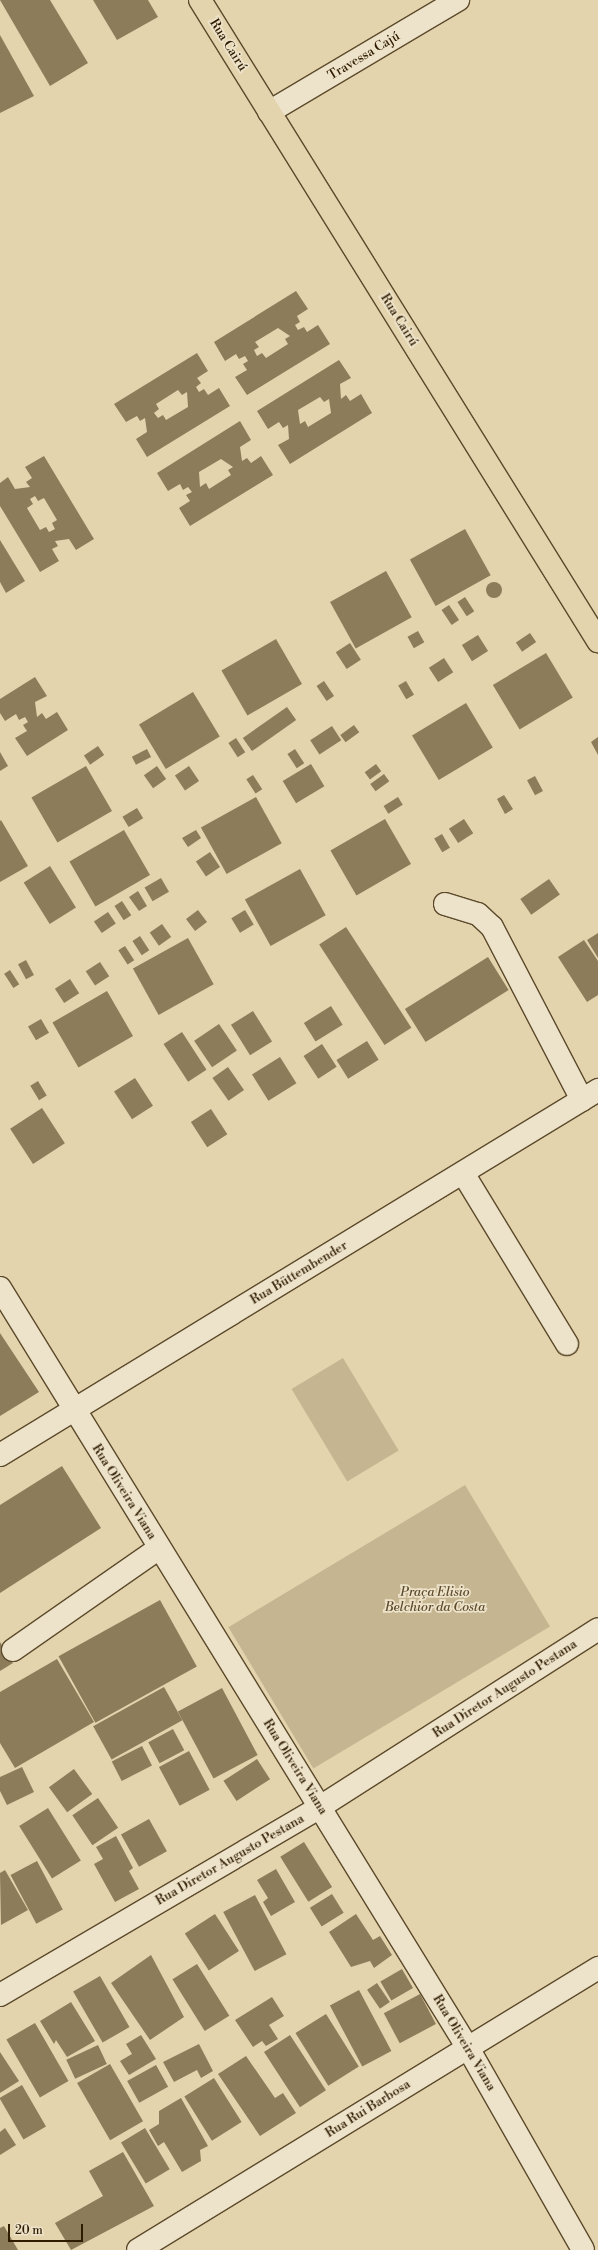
<!DOCTYPE html>
<meta charset="utf-8">
<style>
body{margin:0}
#map{position:relative;width:598px;height:2250px;overflow:hidden;background:#e4d4ad;font-family:"Libre Bodoni",serif}
div>[style]{position:absolute}
.green>*{inset:0;background:#c5b590;transform-origin:0 0}
.building>*{inset:0;background:#8d7c5a;transform-origin:0 0}
.round{border-radius:50%}
.roads{filter:drop-shadow(1px 0 #5c4a2b) drop-shadow(-1px 0 #5c4a2b) drop-shadow(0 1px #5c4a2b) drop-shadow(0 -1px #5c4a2b)}
.minor>*{height:22px;margin:-11px;padding:0 11px;transform-origin:11px;border-radius:11px;background:#ede3ca}
.major>*{height:22px;margin:-11px;padding:0 11px;transform-origin:11px;border-radius:11px;background:#e4d4ad}
span{translate:-50% -50%;white-space:nowrap;text-align:center;line-height:1.15;-webkit-text-stroke:3.5px #ede3ca;paint-order:stroke}
.street-label{font-size:13px;color:#2f1c00}
.park-label{font-size:13px;color:#5c4a2b;font-style:italic}
.scale{position:absolute;left:8px;top:2224px;width:75px;height:18px;box-sizing:border-box;border:2px solid #2f1c00;border-top:0;padding-left:5px;font-size:12px;line-height:14px;white-space:nowrap;color:#2f1c00;-webkit-text-stroke:3px #ede3ca;paint-order:stroke}
</style>
<div id="map">
<div class="green">
<i style="left:343px;top:1358px;width:108px;height:60px;rotate:59deg"></i>
<i style="left:465px;top:1485px;width:165px;height:276px;rotate:59deg"></i>
</div>
<div class="building">
<i style="clip-path:polygon(0 0,50px 0,88px 63px,50px 86px)"></i>
<i style="clip-path:polygon(93px 0,148px 0,158px 17px,117px 40px)"></i>
<i style="clip-path:polygon(0 35px,34px 96px,0 113px)"></i>
<i style="clip-path:polygon(evenodd,296px 291px,308px 309px,297px 316px,300px 322px,295px 325px,298px 330px,304px 327px,307px 332px,318px 325px,330px 344px,247px 395px,235px 377px,247px 370px,243px 364px,248px 361px,245px 356px,239px 359px,236px 354px,225px 361px,214px 342px,296px 291px,278px 328px,290px 336px,285px 339px,288px 344px,266px 358px,262px 353px,257px 356px,254px 350px,259px 347px,255px 342px,278px 328px)"></i>
<i style="clip-path:polygon(evenodd,197px 353px,208px 371px,197px 378px,201px 383px,196px 387px,199px 392px,204px 389px,208px 395px,219px 388px,230px 406px,147px 457px,136px 439px,147px 432px,145px 418px,140px 421px,137px 416px,126px 422px,114px 404px,197px 353px,178px 390px,182px 395px,187px 392px,188px 407px,166px 420px,163px 415px,158px 418px,154px 413px,159px 409px,156px 404px,178px 390px)"></i>
<i style="clip-path:polygon(evenodd,339px 360px,351px 378px,340px 384px,341px 399px,346px 395px,350px 401px,361px 394px,372px 413px,290px 464px,278px 445px,289px 439px,288px 425px,283px 428px,279px 422px,268px 429px,257px 411px,339px 360px,320px 397px,324px 402px,329px 399px,331px 413px,308px 427px,305px 421px,300px 424px,298px 410px,320px 397px)"></i>
<i style="clip-path:polygon(evenodd,240px 421px,251px 440px,240px 447px,242px 461px,247px 458px,251px 463px,261px 456px,273px 475px,190px 526px,179px 508px,190px 501px,186px 495px,192px 492px,188px 487px,183px 490px,180px 484px,168px 491px,157px 473px,240px 421px,221px 459px,233px 467px,228px 470px,231px 475px,209px 489px,206px 483px,200px 487px,199px 472px,221px 459px)"></i>
<i style="clip-path:polygon(evenodd,44px 456px,94px 539px,76px 550px,69px 539px,55px 541px,58px 546px,52px 549px,59px 561px,40px 572px,0 506px,0 483px,8px 477px,15px 489px,30px 487px,26px 482px,32px 478px,25px 467px,44px 456px,35px 496px,38px 501px,44px 498px,57px 520px,52px 523px,55px 529px,49px 532px,46px 527px,40px 530px,27px 508px,33px 504px,30px 499px,35px 496px)"></i>
<i style="left:465px;top:529px;width:53px;height:63px;rotate:61deg"></i>
<i style="clip-path:polygon(0 540px,25px 581px,6px 593px,0 582px)"></i>
<i style="left:386px;top:571px;width:53px;height:64px;rotate:61deg"></i>
<i class="round" style="left:486px;top:582px;width:16px;height:16px"></i>
<i style="left:465px;top:597px;width:17px;height:9px;rotate:57deg"></i>
<i style="left:449px;top:605px;width:18px;height:9px;rotate:56deg"></i>
<i style="left:418px;top:631px;width:13px;height:12px;rotate:61deg"></i>
<i style="left:530px;top:633px;width:11px;height:17px;rotate:56deg"></i>
<i style="left:478px;top:635px;width:19px;height:19px;rotate:58deg"></i>
<i style="left:276px;top:639px;width:52px;height:63px;rotate:60deg"></i>
<i style="left:350px;top:643px;width:20px;height:17px;rotate:57deg"></i>
<i style="left:546px;top:653px;width:52px;height:62px;rotate:59deg"></i>
<i style="left:444px;top:658px;width:17px;height:18px;rotate:57deg"></i>
<i style="clip-path:polygon(35px 677px,47px 696px,35px 702px,37px 717px,42px 713px,46px 719px,57px 712px,68px 730px,27px 756px,15px 738px,27px 731px,23px 725px,28px 722px,25px 717px,19px 720px,16px 714px,5px 721px,0 713px,0 699px)"></i>
<i style="left:324px;top:681px;width:18px;height:9px;rotate:56deg"></i>
<i style="left:406px;top:681px;width:16px;height:9px;rotate:60deg"></i>
<i style="left:193px;top:692px;width:52px;height:63px;rotate:59deg"></i>
<i style="left:466px;top:703px;width:52px;height:63px;rotate:59deg"></i>
<i style="left:287px;top:707px;width:16px;height:54px;rotate:55deg"></i>
<i style="left:354px;top:725px;width:9px;height:17px;rotate:54deg"></i>
<i style="left:332px;top:726px;width:17px;height:26px;rotate:57deg"></i>
<i style="clip-path:polygon(598px 737px,598px 755px,591px 742px)"></i>
<i style="left:236px;top:738px;width:17px;height:9px;rotate:57deg"></i>
<i style="left:98px;top:746px;width:11px;height:17px;rotate:56deg"></i>
<i style="left:147px;top:749px;width:9px;height:17px;rotate:63deg"></i>
<i style="left:295px;top:749px;width:17px;height:9px;rotate:57deg"></i>
<i style="clip-path:polygon(0 752px,8px 766px,0 771px)"></i>
<i style="left:311px;top:764px;width:26px;height:33px;rotate:59deg"></i>
<i style="left:376px;top:764px;width:9px;height:14px;rotate:54deg"></i>
<i style="left:86px;top:766px;width:52px;height:63px;rotate:60deg"></i>
<i style="left:157px;top:766px;width:16px;height:16px;rotate:55deg"></i>
<i style="left:189px;top:766px;width:18px;height:17px;rotate:56deg"></i>
<i style="left:384px;top:774px;width:9px;height:17px;rotate:54deg"></i>
<i style="left:253px;top:775px;width:17px;height:8px;rotate:57deg"></i>
<i style="left:535px;top:776px;width:17px;height:9px;rotate:62deg"></i>
<i style="clip-path:polygon(504px 795px,513px 809px,505px 814px,497px 799px)"></i>
<i style="left:256px;top:797px;width:53px;height:63px;rotate:61deg"></i>
<i style="left:398px;top:797px;width:9px;height:17px;rotate:58deg"></i>
<i style="left:137px;top:808px;width:12px;height:17px;rotate:59deg"></i>
<i style="left:385px;top:819px;width:52px;height:63px;rotate:60deg"></i>
<i style="left:464px;top:819px;width:17px;height:18px;rotate:57deg"></i>
<i style="clip-path:polygon(1px 820px,28px 866px,0 882px,0 821px)"></i>
<i style="left:124px;top:830px;width:52px;height:63px;rotate:60deg"></i>
<i style="clip-path:polygon(196px 830px,201px 838px,188px 847px,182px 838px)"></i>
<i style="left:442px;top:834px;width:16px;height:9px;rotate:60deg"></i>
<i style="left:210px;top:852px;width:18px;height:17px;rotate:56deg"></i>
<i style="left:50px;top:866px;width:49px;height:31px;rotate:58deg"></i>
<i style="left:300px;top:869px;width:53px;height:63px;rotate:61deg"></i>
<i style="left:161px;top:878px;width:16px;height:19px;rotate:60deg"></i>
<i style="left:549px;top:879px;width:19px;height:35px;rotate:55deg"></i>
<i style="clip-path:polygon(138px 891px,147px 906px,139px 911px,129px 897px)"></i>
<i style="left:122px;top:901px;width:17px;height:9px;rotate:57deg"></i>
<i style="left:198px;top:910px;width:15px;height:15px;rotate:53deg"></i>
<i style="left:245px;top:910px;width:17px;height:16px;rotate:59deg"></i>
<i style="left:108px;top:912px;width:14px;height:17px;rotate:56deg"></i>
<i style="left:162px;top:924px;width:16px;height:15px;rotate:55deg"></i>
<i style="left:346px;top:927px;width:120px;height:32px;rotate:57deg"></i>
<i style="clip-path:polygon(598px 933px,598px 958px,587px 940px)"></i>
<i style="left:140px;top:936px;width:17px;height:9px;rotate:57deg"></i>
<i style="left:188px;top:938px;width:53px;height:63px;rotate:61deg"></i>
<i style="clip-path:polygon(584px 940px,598px 961px,598px 995px,587px 1002px,558px 957px)"></i>
<i style="left:125px;top:946px;width:17px;height:8px;rotate:57deg"></i>
<i style="left:488px;top:957px;width:39px;height:98px;rotate:58deg"></i>
<i style="left:26px;top:960px;width:17px;height:9px;rotate:62deg"></i>
<i style="left:100px;top:962px;width:17px;height:17px;rotate:57deg"></i>
<i style="left:10px;top:970px;width:17px;height:7px;rotate:57deg"></i>
<i style="left:70px;top:979px;width:17px;height:18px;rotate:57deg"></i>
<i style="left:107px;top:991px;width:52px;height:63px;rotate:60deg"></i>
<i style="left:331px;top:1006px;width:22px;height:32px;rotate:58deg"></i>
<i style="left:253px;top:1011px;width:36px;height:26px;rotate:58deg"></i>
<i style="left:41px;top:1019px;width:16px;height:15px;rotate:60deg"></i>
<i style="left:219px;top:1024px;width:32px;height:30px;rotate:56deg"></i>
<i style="left:182px;top:1032px;width:45px;height:22px;rotate:57deg"></i>
<i style="left:367px;top:1041px;width:22px;height:36px;rotate:58deg"></i>
<i style="left:322px;top:1044px;width:27px;height:22px;rotate:57deg"></i>
<i style="left:280px;top:1057px;width:31px;height:33px;rotate:58deg"></i>
<i style="left:228px;top:1067px;width:28px;height:19px;rotate:55deg"></i>
<i style="left:135px;top:1078px;width:33px;height:25px;rotate:57deg"></i>
<i style="left:38px;top:1081px;width:17px;height:9px;rotate:59deg"></i>
<i style="left:42px;top:1108px;width:42px;height:38px;rotate:57deg"></i>
<i style="left:211px;top:1109px;width:30px;height:24px;rotate:57deg"></i>
<i style="clip-path:polygon(0 1333px,39px 1392px,0 1416px)"></i>
<i style="clip-path:polygon(62px 1466px,101px 1528px,0 1593px,0 1505px)"></i>
<i style="left:160px;top:1600px;width:76px;height:116px;rotate:61deg"></i>
<i style="clip-path:polygon(0 1642px,13px 1663px,0 1671px)"></i>
<i style="clip-path:polygon(57px 1659px,94px 1722px,15px 1768px,0 1743px,0 1692px)"></i>
<i style="left:164px;top:1687px;width:38px;height:81px;rotate:61deg"></i>
<i style="left:222px;top:1688px;width:76px;height:50px;rotate:62deg"></i>
<i style="left:173px;top:1729px;width:24px;height:28px;rotate:62deg"></i>
<i style="left:142px;top:1746px;width:22px;height:34px;rotate:63deg"></i>
<i style="left:189px;top:1751px;width:44px;height:34px;rotate:62deg"></i>
<i style="left:257px;top:1759px;width:24px;height:40px;rotate:57deg"></i>
<i style="clip-path:polygon(22px 1767px,34px 1792px,7px 1805px,0 1791px,0 1777px)"></i>
<i style="left:74px;top:1769px;width:31px;height:31px;rotate:54deg"></i>
<i style="left:98px;top:1798px;width:36px;height:31px;rotate:56deg"></i>
<i style="left:48px;top:1808px;width:62px;height:34px;rotate:58deg"></i>
<i style="left:149px;top:1819px;width:37px;height:32px;rotate:61deg"></i>
<i style="clip-path:polygon(116px 1836px,133px 1868px,129px 1871px,139px 1889px,115px 1902px,94px 1864px,103px 1859px,96px 1847px)"></i>
<i style="left:304px;top:1842px;width:53px;height:28px;rotate:58deg"></i>
<i style="left:37px;top:1861px;width:55px;height:30px;rotate:62deg"></i>
<i style="clip-path:polygon(276px 1869px,295px 1902px,271px 1916px,263px 1902px,268px 1898px,257px 1880px)"></i>
<i style="clip-path:polygon(5px 1870px,28px 1910px,1px 1925px,0 1873px)"></i>
<i style="left:332px;top:1894px;width:22px;height:26px;rotate:58deg"></i>
<i style="left:255px;top:1895px;width:67px;height:36px;rotate:62deg"></i>
<i style="left:215px;top:1914px;width:44px;height:36px;rotate:57deg"></i>
<i style="clip-path:polygon(356px 1914px,373px 1940px,380px 1936px,392px 1955px,374px 1968px,370px 1961px,351px 1967px,329px 1932px)"></i>
<i style="clip-path:polygon(151px 1955px,184px 2017px,150px 2040px,111px 1983px)"></i>
<i style="left:197px;top:1964px;width:61px;height:29px;rotate:58deg"></i>
<i style="left:402px;top:1969px;width:22px;height:25px;rotate:60deg"></i>
<i style="left:100px;top:1976px;width:59px;height:31px;rotate:60deg"></i>
<i style="left:377px;top:1983px;width:23px;height:12px;rotate:56deg"></i>
<i style="left:359px;top:1990px;width:69px;height:33px;rotate:62deg"></i>
<i style="left:420px;top:1994px;width:34px;height:41px;rotate:62deg"></i>
<i style="clip-path:polygon(272px 1997px,284px 2016px,269px 2025px,278px 2039px,266px 2046px,262px 2041px,253px 2047px,235px 2020px)"></i>
<i style="clip-path:polygon(71px 2002px,95px 2041px,67px 2057px,56px 2040px,54px 2044px,40px 2021px)"></i>
<i style="left:326px;top:2014px;width:62px;height:36px;rotate:58deg"></i>
<i style="left:35px;top:2023px;width:67px;height:33px;rotate:60deg"></i>
<i style="clip-path:polygon(141px 2035px,156px 2059px,129px 2075px,120px 2061px,132px 2054px,126px 2044px)"></i>
<i style="left:290px;top:2035px;width:66px;height:31px;rotate:57deg"></i>
<i style="clip-path:polygon(199px 2044px,213px 2071px,201px 2078px,197px 2070px,174px 2082px,163px 2062px)"></i>
<i style="left:98px;top:2045px;width:21px;height:35px;rotate:65deg"></i>
<i style="clip-path:polygon(0 2052px,19px 2081px,0 2093px)"></i>
<i style="clip-path:polygon(246px 2056px,275px 2098px,283px 2093px,296px 2113px,260px 2136px,218px 2074px)"></i>
<i style="left:110px;top:2064px;width:66px;height:38px;rotate:60deg"></i>
<i style="left:156px;top:2065px;width:25px;height:33px;rotate:61deg"></i>
<i style="left:214px;top:2078px;width:52px;height:35px;rotate:58deg"></i>
<i style="left:22px;top:2085px;width:48px;height:26px;rotate:60deg"></i>
<i style="clip-path:polygon(181px 2098px,208px 2146px,200px 2150px,201px 2161px,182px 2172px,164px 2142px,158px 2146px,149px 2130px,159px 2124px,159px 2111px)"></i>
<i style="clip-path:polygon(5px 2128px,16px 2145px,0 2155px,0 2132px)"></i>
<i style="left:145px;top:2128px;width:48px;height:28px;rotate:59deg"></i>
<i style="clip-path:polygon(123px 2152px,154px 2206px,71px 2250px,55px 2223px,103px 2196px,89px 2171px)"></i>
<i style="clip-path:polygon(4px 2226px,18px 2250px,0 2250px,0 2228px)"></i>
</div>
<div class="roads">
<div class="minor">
<i style="left:269px;top:112px;width:220px;rotate:-30.7deg"></i>
<i style="left:445px;top:904px;width:34px;rotate:17deg"></i>
<i style="left:478px;top:914px;width:19px;rotate:43deg"></i>
<i style="left:492px;top:927px;width:195px;rotate:62.5deg"></i>
<i style="left:463px;top:1173px;width:200px;rotate:58.7deg"></i>
<i style="left:0;top:1288px;width:893px;rotate:58.38deg"></i>
<i style="left:468px;top:2048px;width:232px;rotate:60.3deg"></i>
<i style="left:0;top:1455px;width:701px;rotate:-31.4deg"></i>
<i style="left:13px;top:1650px;width:178px;rotate:-34.9deg"></i>
<i style="left:0;top:1995px;width:371px;rotate:-30.4deg"></i>
<i style="left:320px;top:1807px;width:330px;rotate:-32.6deg"></i>
<i style="left:138px;top:2250px;width:540px;rotate:-31.51deg"></i>
</div>
<div class="major">
<i style="left:200px;top:0;width:755px;rotate:58.16deg"></i>
</div>
</div>
<div class="street-label">
<span style="left:228px;top:45px;rotate:58deg">Rua Cairú</span>
<span style="left:364px;top:56px;rotate:-31deg">Travessa Cajú</span>
<span style="left:399px;top:320px;rotate:58deg">Rua Cairú</span>
<span style="left:299px;top:1273px;rotate:-31deg">Rua Büttembender</span>
<span style="left:124px;top:1492px;rotate:58deg">Rua Oliveira Viana</span>
<span style="left:505px;top:1689px;rotate:-33deg">Rua Diretor Augusto Pestana</span>
<span style="left:295px;top:1767px;rotate:58deg">Rua Oliveira Viana</span>
<span style="left:230px;top:1860px;rotate:-30deg">Rua Diretor Augusto Pestana</span>
<span style="left:464px;top:2043px;rotate:59deg">Rua Oliveira Viana</span>
<span style="left:368px;top:2109px;rotate:-32deg">Rua Rui Barbosa</span>
</div>
<div class="park-label">
<span style="left:435px;top:1600px">Praça Elisio<br>Belchior da Costa</span>
</div>
<div class="scale">20 m</div>
</div>
